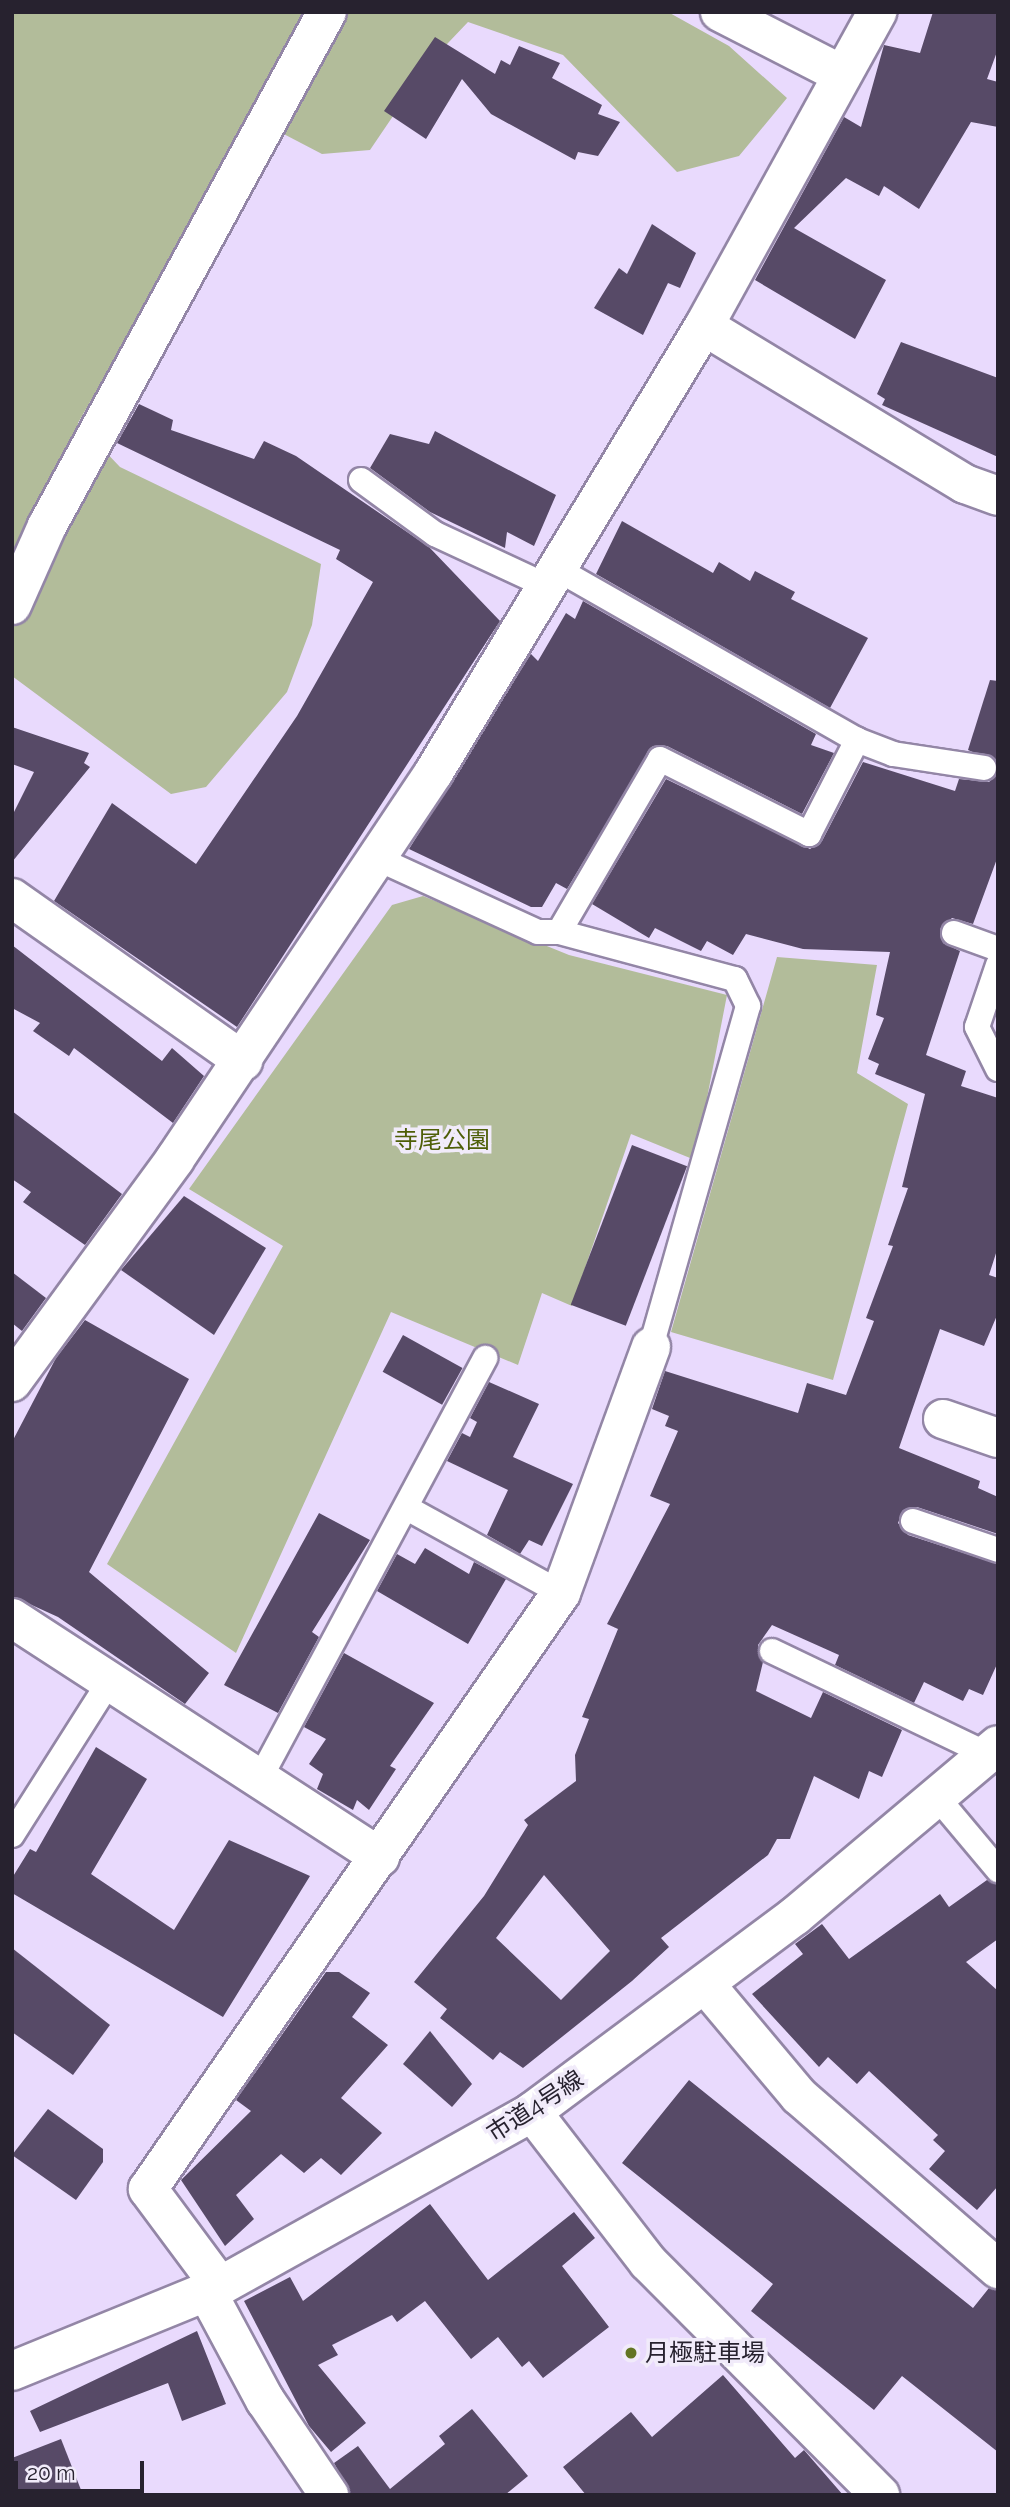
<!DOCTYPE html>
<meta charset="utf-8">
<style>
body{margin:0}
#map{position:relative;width:1010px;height:2507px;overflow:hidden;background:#e9dafd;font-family:Raleway,"Noto Sans JP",sans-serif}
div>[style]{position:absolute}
.green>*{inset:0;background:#b2bc9a}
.building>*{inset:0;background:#574a67;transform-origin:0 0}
.roads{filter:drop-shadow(2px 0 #9386a6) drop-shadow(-2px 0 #9386a6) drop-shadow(0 2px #9386a6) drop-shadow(0 -2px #9386a6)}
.service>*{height:24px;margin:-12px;padding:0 12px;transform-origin:12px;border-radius:12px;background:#fff}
.minor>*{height:38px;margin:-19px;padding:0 19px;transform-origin:19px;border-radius:19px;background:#fff}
.tertiary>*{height:38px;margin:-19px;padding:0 19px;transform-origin:19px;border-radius:19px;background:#fff}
.dots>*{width:19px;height:19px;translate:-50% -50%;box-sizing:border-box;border:4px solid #f1ebfa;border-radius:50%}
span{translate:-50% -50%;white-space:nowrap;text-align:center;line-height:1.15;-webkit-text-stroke:7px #f1ebfa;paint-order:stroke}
.park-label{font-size:24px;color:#4e5e07}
.street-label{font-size:24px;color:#27222f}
.poi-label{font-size:24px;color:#27222f}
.left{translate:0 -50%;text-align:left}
.frame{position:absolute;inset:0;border:14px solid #27222f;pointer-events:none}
.scale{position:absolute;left:14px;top:2461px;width:130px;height:32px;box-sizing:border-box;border:4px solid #27222f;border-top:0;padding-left:9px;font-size:21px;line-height:24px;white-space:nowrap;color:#27222f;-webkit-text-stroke:5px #f1ebfa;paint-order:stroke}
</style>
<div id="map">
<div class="green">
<i style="clip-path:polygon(12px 12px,668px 12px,729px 46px,787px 98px,739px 156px,677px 172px,563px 55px,468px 22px,429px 63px,370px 150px,322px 154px,253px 118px,78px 423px,120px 467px,321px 564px,312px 625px,287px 692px,206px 787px,171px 794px,12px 676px)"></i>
<i style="clip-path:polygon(423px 896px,569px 955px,727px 995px,695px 1160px,631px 1134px,572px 1306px,542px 1293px,518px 1365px,391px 1312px,236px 1653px,107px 1564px,283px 1246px,189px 1189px,392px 905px)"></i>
<i style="clip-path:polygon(777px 957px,877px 965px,857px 1073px,908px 1104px,833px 1380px,671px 1332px)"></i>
</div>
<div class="building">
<i style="clip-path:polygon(933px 12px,998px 12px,998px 49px,987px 79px,998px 82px,998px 127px,971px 122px,919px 209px,884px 186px,879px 196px,846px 178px,794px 228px,886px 280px,855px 339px,755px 280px,844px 117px,861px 127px,884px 45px,920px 53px)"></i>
<i style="clip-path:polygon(435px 37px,495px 74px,501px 60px,510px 65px,519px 46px,560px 63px,552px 78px,602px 105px,598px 114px,620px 122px,598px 156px,578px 152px,575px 160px,491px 114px,462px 79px,426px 139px,384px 111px)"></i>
<i style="clip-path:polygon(652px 224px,696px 253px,680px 288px,668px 283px,643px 335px,594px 308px,619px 268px,627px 274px)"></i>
<i style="clip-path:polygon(901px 342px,998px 378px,998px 457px,882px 405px,885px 399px,877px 394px)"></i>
<i style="clip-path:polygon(139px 404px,173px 420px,171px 430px,254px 459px,264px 441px,296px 456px,429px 547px,500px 621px,237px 1027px,54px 901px,112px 803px,196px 864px,297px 716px,373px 582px,336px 559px,340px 550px,117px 443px)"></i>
<i style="clip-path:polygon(435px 431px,556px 495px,534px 546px,507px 532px,505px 548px,430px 512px,370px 468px,390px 434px,429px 444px)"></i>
<i style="clip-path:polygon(622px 521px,713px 573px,719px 562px,750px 581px,755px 571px,795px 592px,791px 599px,868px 638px,830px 708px,596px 574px)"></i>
<i style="clip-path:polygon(583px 601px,816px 734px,811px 745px,834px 753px,802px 814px,667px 746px,653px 746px,567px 889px,556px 883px,542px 907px,531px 907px,409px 849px,531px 654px,538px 661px,566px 613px,575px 619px)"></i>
<i style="clip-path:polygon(990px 680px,998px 681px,998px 763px,968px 750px)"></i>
<i style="clip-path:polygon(12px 727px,89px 753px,84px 763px,90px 767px,12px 862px,12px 816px,34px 772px,12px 764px)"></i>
<i style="clip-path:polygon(evenodd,863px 762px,955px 791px,959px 779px,989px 782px,998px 773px,998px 856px,973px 924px,952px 918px,940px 929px,943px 943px,960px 951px,926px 1055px,966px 1071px,961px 1086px,998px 1098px,998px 1247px,989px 1275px,998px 1278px,998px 1313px,984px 1346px,940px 1329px,899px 1448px,980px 1481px,978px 1488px,998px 1497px,998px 1534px,917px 1507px,903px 1510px,898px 1523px,908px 1535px,998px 1564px,998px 1662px,983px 1695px,969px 1689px,963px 1701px,924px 1682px,914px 1703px,835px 1665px,839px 1655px,772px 1625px,758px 1645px,763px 1662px,756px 1691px,811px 1718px,823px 1692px,902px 1730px,882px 1777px,869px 1771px,859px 1799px,814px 1776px,790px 1839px,777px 1839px,768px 1855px,661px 1938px,669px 1947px,632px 1981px,523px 2068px,500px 2052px,493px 2060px,440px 2018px,447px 2009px,414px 1982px,484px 1896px,528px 1825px,524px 1820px,576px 1781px,575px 1755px,589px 1719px,582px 1717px,618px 1629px,607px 1624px,670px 1504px,650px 1496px,678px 1431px,665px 1426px,669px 1416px,652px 1409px,665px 1371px,798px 1413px,807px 1383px,846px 1395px,874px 1321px,866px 1318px,893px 1246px,888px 1245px,908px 1188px,902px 1187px,925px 1094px,875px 1074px,879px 1064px,868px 1059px,884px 1018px,876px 1015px,890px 952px,803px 949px,746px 934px,733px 955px,707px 941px,701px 951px,655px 928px,649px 938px,592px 904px,666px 779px,810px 849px,822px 841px,863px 762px,544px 1875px,610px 1951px,561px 2000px,496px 1938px,544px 1875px)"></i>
<i style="clip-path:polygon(12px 945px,162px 1061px,172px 1048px,204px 1076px,173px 1123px,74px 1048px,69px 1056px,33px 1031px,40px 1023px,12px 1008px)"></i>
<i style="clip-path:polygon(12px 1111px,122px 1194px,85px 1245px,23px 1202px,31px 1192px,12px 1179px)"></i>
<i style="left:632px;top:1145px;width:59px;height:171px;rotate:21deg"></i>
<i style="clip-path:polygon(184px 1196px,266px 1248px,214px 1335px,121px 1270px)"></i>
<i style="clip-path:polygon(12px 1272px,46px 1298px,22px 1331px,12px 1323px)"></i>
<i style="clip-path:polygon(85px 1320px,189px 1379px,89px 1572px,209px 1673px,185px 1704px,58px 1617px,12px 1596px,12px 1442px,56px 1358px)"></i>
<i style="left:403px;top:1335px;width:68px;height:42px;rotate:29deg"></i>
<i style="clip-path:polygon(489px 1382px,539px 1404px,513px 1457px,573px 1484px,542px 1546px,529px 1540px,520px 1554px,487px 1535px,508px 1490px,447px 1461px,462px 1433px,470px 1437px,477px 1422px,470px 1418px)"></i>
<i style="clip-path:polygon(319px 1513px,370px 1540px,312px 1632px,319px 1637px,278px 1713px,224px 1685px)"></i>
<i style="clip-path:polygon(425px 1548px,469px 1574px,474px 1562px,506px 1579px,468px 1644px,377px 1591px,397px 1554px,415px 1564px)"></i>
<i style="clip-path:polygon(344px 1653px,434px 1703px,390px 1766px,396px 1769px,369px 1810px,357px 1800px,353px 1810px,317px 1789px,323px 1774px,309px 1764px,326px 1739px,304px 1727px)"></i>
<i style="clip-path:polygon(96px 1747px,147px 1779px,91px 1874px,174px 1930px,229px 1840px,310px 1876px,223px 2017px,12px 1893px,12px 1878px,30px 1849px,36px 1852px)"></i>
<i style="clip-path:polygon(987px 1880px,998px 1884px,998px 1939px,966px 1962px,998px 1991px,998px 2186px,977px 2210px,929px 2169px,945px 2151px,933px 2140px,938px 2135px,869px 2071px,857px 2084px,828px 2057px,819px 2067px,752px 1994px,803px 1954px,795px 1944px,822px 1924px,849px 1959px,940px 1894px,949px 1907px)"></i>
<i style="clip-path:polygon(12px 1948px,110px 2025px,73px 2075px,12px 2032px)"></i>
<i style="clip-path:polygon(326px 1972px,339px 1972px,370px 1993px,352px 2017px,388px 2045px,341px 2098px,382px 2133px,341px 2175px,321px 2158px,304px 2173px,281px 2154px,236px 2195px,254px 2219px,225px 2246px,181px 2180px,251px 2111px,236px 2100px)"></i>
<i style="clip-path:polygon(430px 2031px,472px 2084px,452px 2107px,403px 2064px)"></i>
<i style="clip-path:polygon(689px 2080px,973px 2308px,989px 2288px,998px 2290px,998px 2452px,902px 2376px,874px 2410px,751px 2311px,773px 2284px,622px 2163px)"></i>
<i style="clip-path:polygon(48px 2109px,103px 2149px,103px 2162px,76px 2200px,12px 2155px)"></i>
<i style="clip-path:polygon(430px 2204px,488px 2280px,574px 2212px,595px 2238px,562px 2266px,609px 2327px,543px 2378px,529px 2361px,522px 2367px,498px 2337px,471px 2359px,425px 2301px,397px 2322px,392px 2315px,332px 2345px,338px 2355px,318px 2365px,366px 2423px,331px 2452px,309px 2426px,244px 2301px,290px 2277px,303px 2301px)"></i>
<i style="clip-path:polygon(197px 2331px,226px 2404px,182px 2421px,168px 2383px,40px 2432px,30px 2411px)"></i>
<i style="clip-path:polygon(723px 2375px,795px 2458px,804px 2450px,843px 2495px,586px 2495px,563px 2467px,631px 2412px,652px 2437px)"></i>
<i style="clip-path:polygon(472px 2409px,528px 2476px,505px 2495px,351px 2495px,334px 2463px,358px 2446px,390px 2489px,445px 2444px,439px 2436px)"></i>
<i style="clip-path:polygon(61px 2439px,83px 2495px,12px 2495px,12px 2458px)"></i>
</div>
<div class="roads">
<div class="service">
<i style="left:361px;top:480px;width:92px;rotate:36.1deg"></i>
<i style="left:435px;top:534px;width:123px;rotate:24.9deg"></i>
<i style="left:857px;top:740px;width:39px;rotate:21deg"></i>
<i style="left:893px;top:754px;width:92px;rotate:8.7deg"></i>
<i style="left:374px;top:857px;width:180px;rotate:24.6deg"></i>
<i style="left:538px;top:932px;width:21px"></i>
<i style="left:559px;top:932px;width:200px;rotate:-59.7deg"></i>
<i style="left:660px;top:759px;width:167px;rotate:26.7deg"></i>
<i style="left:809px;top:834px;width:106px;rotate:-62.9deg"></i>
<i style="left:857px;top:740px;width:345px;rotate:-150.3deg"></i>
<i style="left:559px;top:932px;width:182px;rotate:15deg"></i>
<i style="left:735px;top:979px;width:30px;rotate:64deg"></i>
<i style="left:748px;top:1006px;width:355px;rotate:105.9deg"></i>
<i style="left:954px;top:933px;width:47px;rotate:20deg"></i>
<i style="left:998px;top:965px;width:65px;rotate:108.7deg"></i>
<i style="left:977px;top:1027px;width:47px;rotate:63.4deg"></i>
<i style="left:407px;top:1508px;width:176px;rotate:28.9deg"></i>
<i style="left:913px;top:1521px;width:90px;rotate:18.8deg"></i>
<i style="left:772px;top:1651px;width:238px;rotate:25.6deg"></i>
<i style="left:259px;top:1780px;width:479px;rotate:-61.8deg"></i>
<i style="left:936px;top:1796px;width:97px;rotate:50deg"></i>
<i style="left:12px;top:1835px;width:181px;rotate:-57.6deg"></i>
</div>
<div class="minor">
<i style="left:720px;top:12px;width:136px;rotate:27.1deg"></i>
<i style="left:704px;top:326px;width:305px;rotate:31.2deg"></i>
<i style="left:965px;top:484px;width:35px;rotate:20deg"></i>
<i style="left:12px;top:605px;width:86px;rotate:-66.1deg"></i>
<i style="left:47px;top:526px;width:585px;rotate:-61.42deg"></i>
<i style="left:12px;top:898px;width:283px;rotate:35.2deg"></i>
<i style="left:12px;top:1382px;width:276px;rotate:-53.8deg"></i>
<i style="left:175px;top:1159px;width:466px;rotate:-56.2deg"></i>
<i style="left:434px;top:772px;width:521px;rotate:-58.81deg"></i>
<i style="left:704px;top:326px;width:359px;rotate:-61.1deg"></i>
<i style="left:943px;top:1419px;width:58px;rotate:19.1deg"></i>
<i style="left:12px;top:1618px;width:439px;rotate:33deg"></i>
<i style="left:705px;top:1984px;width:146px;rotate:50deg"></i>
<i style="left:799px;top:2096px;width:264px;rotate:41deg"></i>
<i style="left:532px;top:2112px;width:190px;rotate:52.3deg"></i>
<i style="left:648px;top:2262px;width:329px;rotate:45.1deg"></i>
<i style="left:220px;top:2286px;width:121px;rotate:-126.6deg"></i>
<i style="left:148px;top:2189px;width:725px;rotate:-55.28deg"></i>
<i style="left:561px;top:1593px;width:262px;rotate:-69.9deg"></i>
<i style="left:207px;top:2292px;width:123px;rotate:61.8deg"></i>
<i style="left:265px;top:2400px;width:115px;rotate:56deg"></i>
</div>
<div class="tertiary">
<i style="left:12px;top:2371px;width:225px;rotate:-22.2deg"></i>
<i style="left:220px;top:2286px;width:357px;rotate:-29.1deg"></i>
<i style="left:532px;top:2112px;width:328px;rotate:-36.7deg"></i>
<i style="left:795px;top:1916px;width:265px;rotate:-40.1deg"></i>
</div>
</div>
<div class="dots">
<i style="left:631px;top:2353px;background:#637523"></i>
</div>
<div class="park-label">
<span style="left:442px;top:1140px">寺尾公園</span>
</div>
<div class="street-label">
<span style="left:535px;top:2106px;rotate:-33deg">市道4号線</span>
</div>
<div class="poi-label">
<span class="left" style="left:645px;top:2353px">月極駐車場</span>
</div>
<div class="frame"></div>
<div class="scale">20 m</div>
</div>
